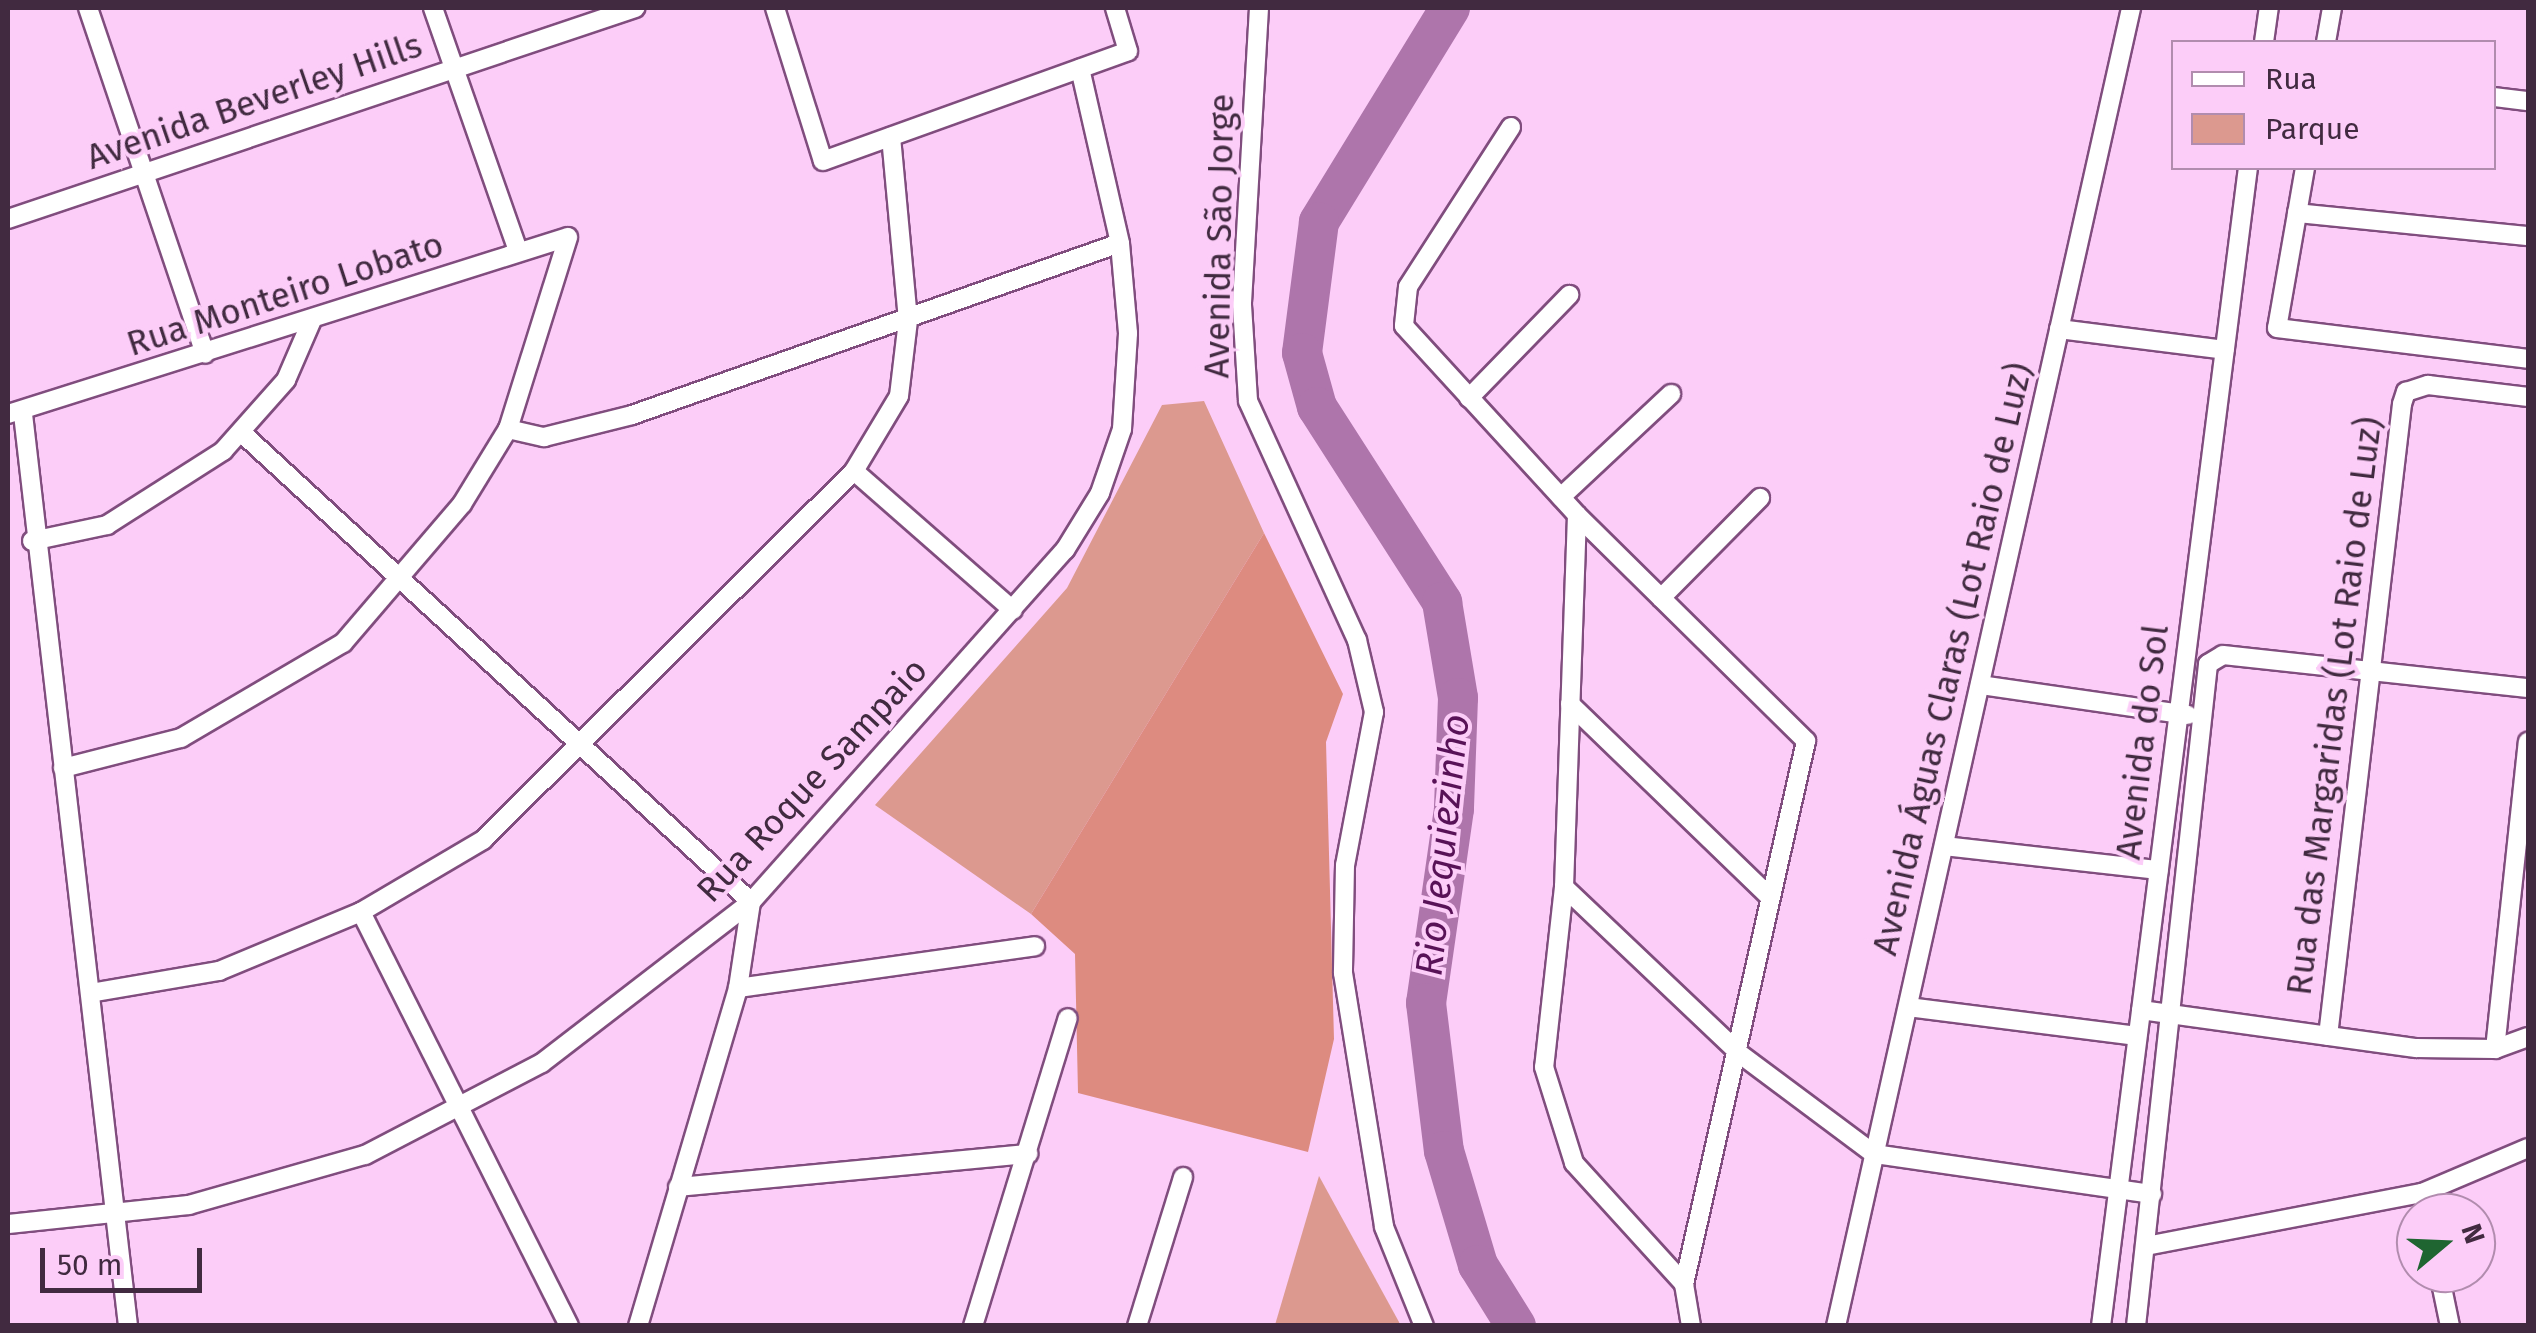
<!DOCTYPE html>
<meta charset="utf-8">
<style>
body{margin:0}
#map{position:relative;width:2536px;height:1333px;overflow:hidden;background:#fccdf8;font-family:"Fira Sans",sans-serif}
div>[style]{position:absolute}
.green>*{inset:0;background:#dc998f}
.forest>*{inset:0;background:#dd8b80}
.river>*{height:40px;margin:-20px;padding:0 20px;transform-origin:20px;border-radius:20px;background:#ae75ab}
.roads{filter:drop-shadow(2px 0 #804d7e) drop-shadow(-2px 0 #804d7e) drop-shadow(0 2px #804d7e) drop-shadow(0 -2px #804d7e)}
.street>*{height:18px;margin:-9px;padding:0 9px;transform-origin:9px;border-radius:9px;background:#fff}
span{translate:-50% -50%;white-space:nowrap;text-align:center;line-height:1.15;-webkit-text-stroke:8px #fccdf8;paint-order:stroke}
.street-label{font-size:35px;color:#412a40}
.water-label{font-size:38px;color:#581257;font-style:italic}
.frame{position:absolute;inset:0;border:10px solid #412a40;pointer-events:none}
.legend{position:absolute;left:2171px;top:40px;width:325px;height:130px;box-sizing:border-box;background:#fccdf8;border:2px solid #b18cae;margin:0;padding:12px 18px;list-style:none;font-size:30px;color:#412a40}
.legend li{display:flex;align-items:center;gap:20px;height:50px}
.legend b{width:50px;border:2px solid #b18cae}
.north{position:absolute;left:2396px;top:1193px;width:100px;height:100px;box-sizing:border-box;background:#fccdf8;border:2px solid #b18cae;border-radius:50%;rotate:71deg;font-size:28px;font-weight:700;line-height:40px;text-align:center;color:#412a40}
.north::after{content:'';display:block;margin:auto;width:35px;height:45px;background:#1f6531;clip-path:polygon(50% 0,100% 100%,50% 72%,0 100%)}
.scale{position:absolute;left:40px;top:1248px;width:162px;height:45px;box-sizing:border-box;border:5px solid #412a40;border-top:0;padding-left:12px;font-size:30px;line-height:35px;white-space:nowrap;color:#412a40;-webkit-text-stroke:8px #fccdf8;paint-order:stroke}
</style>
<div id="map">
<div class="green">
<i style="clip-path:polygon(1204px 401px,1264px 533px,1031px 914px,875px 805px,1067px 588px,1162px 405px)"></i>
<i style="clip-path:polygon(1319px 1176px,1399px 1322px,1400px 1325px,1275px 1325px)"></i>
</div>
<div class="forest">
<i style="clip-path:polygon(1264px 533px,1343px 694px,1326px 742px,1334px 1039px,1308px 1152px,1078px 1093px,1075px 954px,1031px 914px)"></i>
</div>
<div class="river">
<i style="left:1450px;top:8px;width:251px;rotate:121.5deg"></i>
<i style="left:1319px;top:222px;width:132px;rotate:97.4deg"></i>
<i style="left:1302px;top:353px;width:56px;rotate:74.5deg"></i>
<i style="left:1317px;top:407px;width:232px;rotate:57.3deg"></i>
<i style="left:1442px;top:602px;width:97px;rotate:80.5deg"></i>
<i style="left:1458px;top:698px;width:111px;rotate:92.1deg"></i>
<i style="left:1454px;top:809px;width:196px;rotate:98.2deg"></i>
<i style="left:1426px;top:1003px;width:149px;rotate:83.1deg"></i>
<i style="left:1444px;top:1151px;width:119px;rotate:73.4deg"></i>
<i style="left:1478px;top:1265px;width:72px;rotate:58.1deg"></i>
</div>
<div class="roads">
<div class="street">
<i style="left:88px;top:8px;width:365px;rotate:71.3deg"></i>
<i style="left:433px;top:8px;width:257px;rotate:70.7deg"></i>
<i style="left:775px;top:8px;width:160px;rotate:72.6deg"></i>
<i style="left:823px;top:161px;width:324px;rotate:-19.8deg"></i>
<i style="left:1128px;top:51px;width:45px;rotate:-106.8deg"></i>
<i style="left:1259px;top:8px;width:297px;rotate:93.3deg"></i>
<i style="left:1242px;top:305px;width:96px;rotate:86.4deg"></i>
<i style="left:1248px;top:401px;width:263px;rotate:65.5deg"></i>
<i style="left:1357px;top:640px;width:74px;rotate:76.7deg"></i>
<i style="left:1374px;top:712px;width:156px;rotate:100.7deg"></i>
<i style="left:1345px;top:865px;width:108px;rotate:91.1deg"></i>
<i style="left:1343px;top:973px;width:257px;rotate:80.8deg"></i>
<i style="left:1384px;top:1227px;width:107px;rotate:68deg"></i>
<i style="left:2264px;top:42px;width:34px;rotate:-82deg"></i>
<i style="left:2326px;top:42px;width:35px;rotate:-80deg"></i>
<i style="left:2494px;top:97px;width:34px;rotate:7deg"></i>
<i style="left:1511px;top:127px;width:190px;rotate:122.8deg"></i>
<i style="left:1408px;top:287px;width:39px;rotate:96deg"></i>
<i style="left:1404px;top:326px;width:256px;rotate:47.5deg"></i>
<i style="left:1577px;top:515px;width:372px;rotate:92deg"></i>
<i style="left:1564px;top:887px;width:181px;rotate:96.3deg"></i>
<i style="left:1544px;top:1067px;width:101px;rotate:72.6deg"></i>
<i style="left:1574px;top:1163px;width:164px;rotate:47.7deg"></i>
<i style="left:1684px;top:1284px;width:43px;rotate:80.5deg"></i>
<i style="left:2305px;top:168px;width:162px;rotate:99.9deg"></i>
<i style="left:2277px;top:328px;width:253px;rotate:7deg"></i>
<i style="left:2297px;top:213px;width:232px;rotate:5.7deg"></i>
<i style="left:8px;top:219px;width:662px;rotate:-18.6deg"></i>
<i style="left:2059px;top:329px;width:167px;rotate:7.2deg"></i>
<i style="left:1469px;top:398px;width:144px;rotate:-45.8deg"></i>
<i style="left:8px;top:414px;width:587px;rotate:-17.54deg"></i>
<i style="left:23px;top:414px;width:918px;rotate:83.43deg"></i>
<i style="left:508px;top:429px;width:37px;rotate:13deg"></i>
<i style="left:544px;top:437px;width:91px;rotate:-14deg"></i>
<i style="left:632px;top:415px;width:517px;rotate:-19.42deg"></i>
<i style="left:243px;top:434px;width:691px;rotate:42.65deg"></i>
<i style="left:854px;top:471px;width:211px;rotate:41.2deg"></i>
<i style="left:1561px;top:497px;width:151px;rotate:-43.1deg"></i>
<i style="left:1577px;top:515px;width:322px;rotate:44.6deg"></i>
<i style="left:1806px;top:741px;width:557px;rotate:102.66deg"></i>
<i style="left:32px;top:541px;width:77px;rotate:-12deg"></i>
<i style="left:107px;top:525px;width:138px;rotate:-32.5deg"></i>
<i style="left:223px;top:451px;width:95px;rotate:-48.4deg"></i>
<i style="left:286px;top:380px;width:65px;rotate:-66.6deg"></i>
<i style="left:1661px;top:598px;width:141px;rotate:-45.3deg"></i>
<i style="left:1980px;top:685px;width:210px;rotate:8.2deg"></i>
<i style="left:1570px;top:704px;width:277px;rotate:44deg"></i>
<i style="left:63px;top:768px;width:122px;rotate:-14.3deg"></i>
<i style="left:181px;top:738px;width:188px;rotate:-30.4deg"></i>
<i style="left:343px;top:643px;width:183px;rotate:-49.4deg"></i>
<i style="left:462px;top:504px;width:88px;rotate:-58.5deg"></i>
<i style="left:508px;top:429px;width:201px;rotate:-72.6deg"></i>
<i style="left:1944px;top:846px;width:216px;rotate:6.4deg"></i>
<i style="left:1564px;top:887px;width:243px;rotate:43.5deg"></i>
<i style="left:1740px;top:1054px;width:167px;rotate:36.7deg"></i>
<i style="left:1874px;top:1154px;width:281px;rotate:8.2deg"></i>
<i style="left:361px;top:912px;width:463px;rotate:63.3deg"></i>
<i style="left:738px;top:988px;width:300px;rotate:-8deg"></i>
<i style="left:96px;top:992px;width:125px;rotate:-9.7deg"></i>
<i style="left:219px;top:971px;width:154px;rotate:-22.6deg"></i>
<i style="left:361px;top:912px;width:142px;rotate:-30.5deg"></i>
<i style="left:483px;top:840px;width:523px;rotate:-44.85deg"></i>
<i style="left:854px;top:471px;width:87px;rotate:-59deg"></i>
<i style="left:899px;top:396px;width:77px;rotate:-83.2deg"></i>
<i style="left:908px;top:320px;width:184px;rotate:-95.3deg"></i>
<i style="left:1908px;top:1007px;width:231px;rotate:7.2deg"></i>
<i style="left:2141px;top:1010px;width:278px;rotate:7.9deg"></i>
<i style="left:2416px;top:1048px;width:79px;rotate:0.7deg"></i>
<i style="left:2495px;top:1049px;width:35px;rotate:-20deg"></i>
<i style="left:2328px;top:1036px;width:636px;rotate:-83.32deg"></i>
<i style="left:2402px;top:404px;width:13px;rotate:-72deg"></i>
<i style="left:2406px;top:392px;width:23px;rotate:-18deg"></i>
<i style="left:2428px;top:385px;width:101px;rotate:6.8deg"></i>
<i style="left:2495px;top:1049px;width:309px;rotate:-83.9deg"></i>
<i style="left:678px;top:1187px;width:352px;rotate:-5.4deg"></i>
<i style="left:2422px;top:1193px;width:21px;rotate:76deg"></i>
<i style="left:8px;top:1224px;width:182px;rotate:-6deg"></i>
<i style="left:189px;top:1205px;width:183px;rotate:-15.9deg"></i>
<i style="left:365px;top:1155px;width:199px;rotate:-27.5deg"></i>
<i style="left:542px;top:1063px;width:264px;rotate:-37.6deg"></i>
<i style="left:751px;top:902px;width:472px;rotate:-48.3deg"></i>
<i style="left:1065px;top:550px;width:67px;rotate:-58.4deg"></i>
<i style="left:1100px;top:493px;width:68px;rotate:-71deg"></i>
<i style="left:1122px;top:429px;width:96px;rotate:-86.4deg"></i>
<i style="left:1128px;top:333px;width:90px;rotate:-95.1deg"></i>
<i style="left:1120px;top:243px;width:179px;rotate:-102.9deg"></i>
<i style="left:2146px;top:1246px;width:281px;rotate:-10.9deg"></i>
<i style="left:2422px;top:1193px;width:115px;rotate:-23deg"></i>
<i style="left:2439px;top:1273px;width:54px;rotate:78.3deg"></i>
<i style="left:638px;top:1326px;width:352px;rotate:-73.5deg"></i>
<i style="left:738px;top:988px;width:87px;rotate:-81.4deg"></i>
<i style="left:973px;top:1326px;width:322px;rotate:-72.9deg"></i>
<i style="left:1137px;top:1326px;width:156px;rotate:-72.8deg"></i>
<i style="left:1836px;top:1326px;width:1351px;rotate:-77.38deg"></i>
<i style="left:2101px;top:1326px;width:1167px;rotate:-82.77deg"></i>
<i style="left:2136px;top:1326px;width:666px;rotate:-83.79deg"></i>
<i style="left:2208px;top:664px;width:17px;rotate:-31deg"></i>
<i style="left:2223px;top:655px;width:307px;rotate:6.2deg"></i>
</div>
</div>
<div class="street-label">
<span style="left:254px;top:101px;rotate:-19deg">Avenida Beverley Hills</span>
<span style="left:1219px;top:236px;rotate:-89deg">Avenida São Jorge</span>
<span style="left:285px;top:294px;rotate:-18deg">Rua Monteiro Lobato</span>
<span style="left:1952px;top:659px;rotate:-77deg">Avenida Águas Claras (Lot Raio de Luz)</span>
<span style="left:2334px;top:706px;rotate:-83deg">Rua das Margaridas (Lot Raio de Luz)</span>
<span style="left:2142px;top:742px;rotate:-83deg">Avenida do Sol</span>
<span style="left:812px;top:780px;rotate:-47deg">Rua Roque Sampaio</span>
</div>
<div class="water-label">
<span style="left:1443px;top:845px;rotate:-84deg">Rio Jequiezinho</span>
</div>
<div class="frame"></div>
<ul class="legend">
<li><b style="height:12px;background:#fff"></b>Rua</li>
<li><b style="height:28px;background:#dc998f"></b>Parque</li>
</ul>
<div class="north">N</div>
<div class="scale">50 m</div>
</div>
